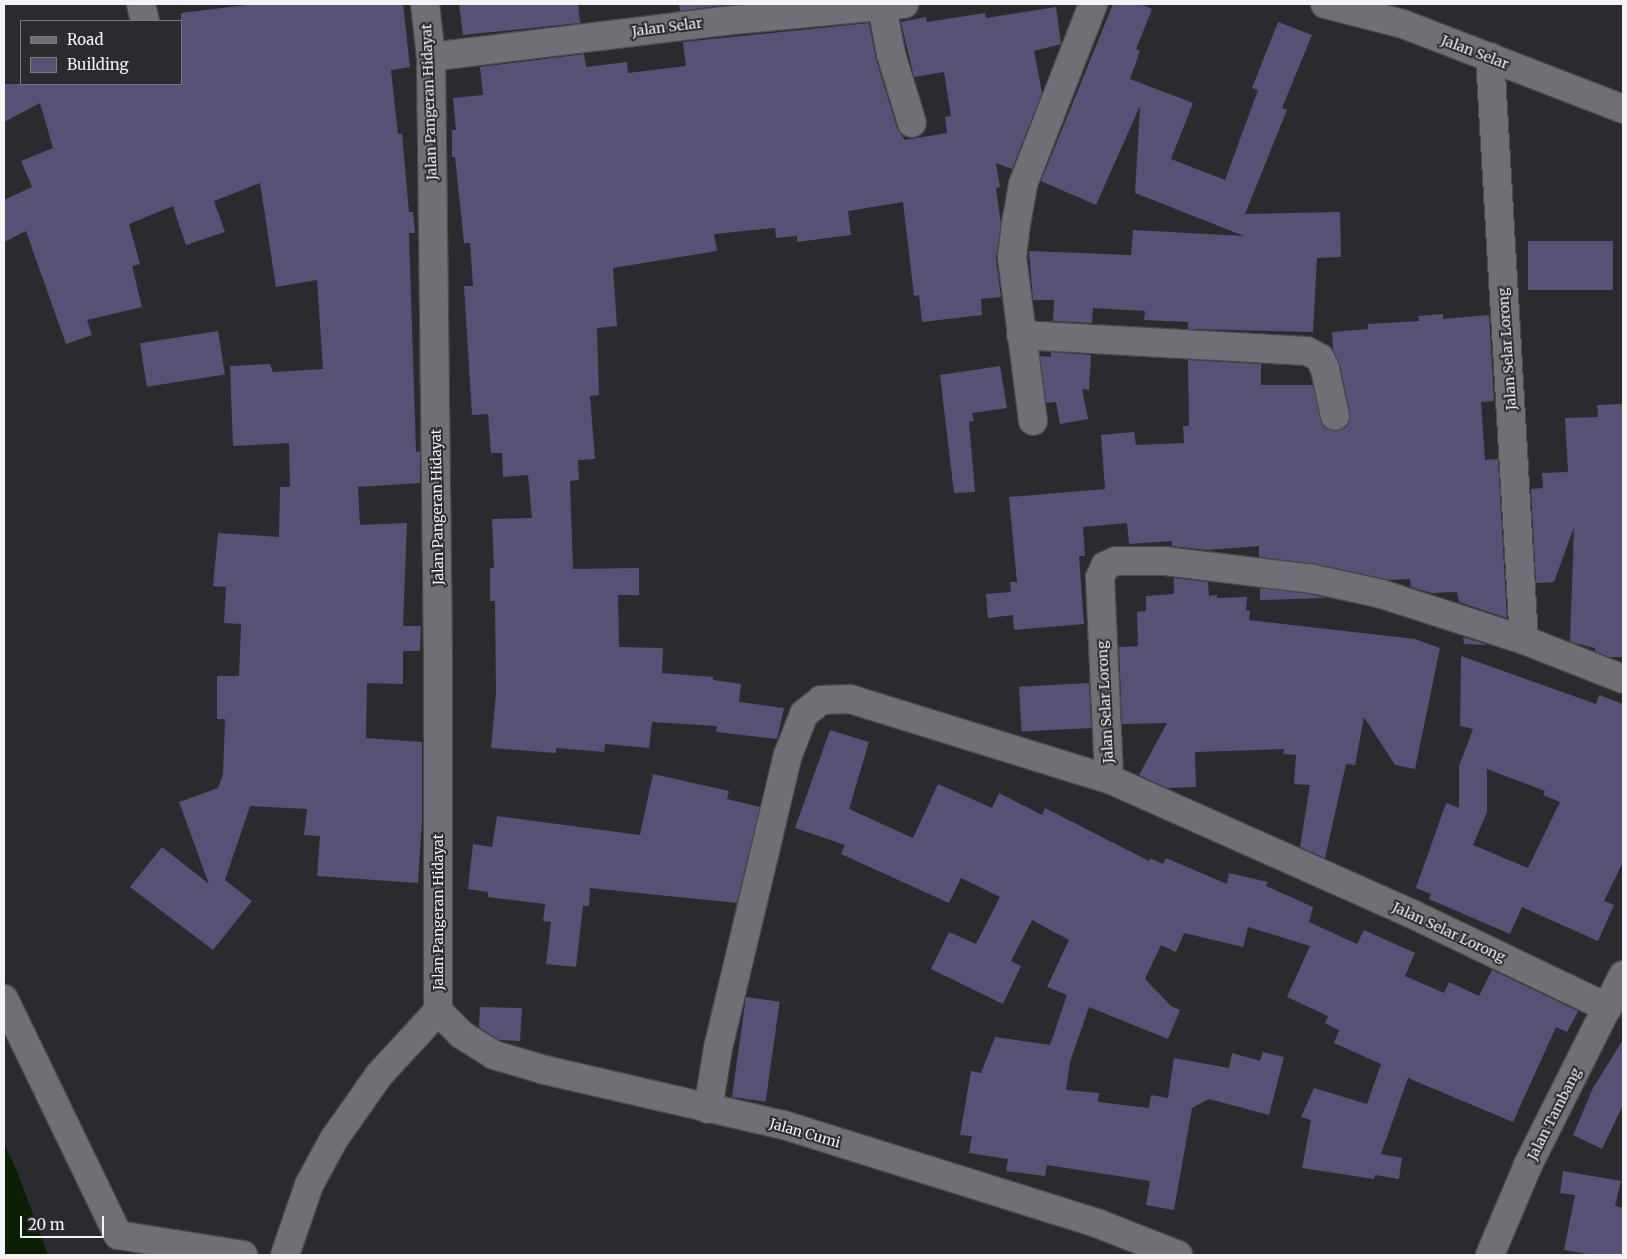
<!DOCTYPE html>
<style>
body{margin:0}
#map{position:relative;width:1627px;height:1259px;overflow:hidden;background:#2b2a2f;font-family:Merriweather,serif}
div>[style]{position:absolute}
.water>*{inset:0;background:#0b2002}
.building>*{inset:0;background:#595175;transform-origin:0 0}
.roads{filter:drop-shadow(1px 0 #49494d) drop-shadow(-1px 0 #49494d) drop-shadow(0 1px #49494d) drop-shadow(0 -1px #49494d)}
.minor>*{height:28px;margin:-14px;padding:0 14px;transform-origin:14px;border-radius:14px;background:#706f75}
span{translate:-50% -50%;white-space:nowrap;text-align:center;line-height:1.15;-webkit-text-stroke:4px #2b2a2f;paint-order:stroke}
.street-label{font-size:14px;color:#f4f3f6}
.frame{position:absolute;inset:0;border:5px solid #f4f3f6;pointer-events:none}
.legend{position:absolute;left:20px;top:20px;width:162px;height:65px;box-sizing:border-box;background:#2b2a2f;border:1px solid #7b7a7f;margin:0;padding:6px 9px;list-style:none;font-size:15px;color:#f4f3f6}
.legend li{display:flex;align-items:center;gap:10px;height:25px}
.legend b{width:25px;border:1px solid #7b7a7f}
.scale{position:absolute;left:20px;top:1216px;width:84px;height:22px;box-sizing:border-box;border:2px solid #f4f3f6;border-top:0;padding-left:6px;font-size:15px;line-height:18px;white-space:nowrap;color:#f4f3f6;-webkit-text-stroke:4px #2b2a2f;paint-order:stroke}
</style>
<div id="map">
<div class="water">
<i style="clip-path:polygon(4px 1144px,17px 1171px,48px 1255px,4px 1255px)"></i>
</div>
<div class="building">
<i style="clip-path:polygon(255px 4px,403px 4px,410px 67px,391px 70px,398px 134px,402px 134px,409px 212px,413px 212px,415px 233px,409px 233px,416px 452px,420px 451px,420px 483px,358px 487px,360px 525px,407px 523px,403px 626px,421px 626px,420px 651px,403px 651px,403px 684px,367px 683px,366px 738px,422px 742px,422px 820px,418px 883px,317px 876px,320px 836px,304px 835px,307px 809px,250px 806px,225px 880px,252px 901px,213px 950px,130px 887px,162px 847px,209px 884px,179px 802px,218px 788px,223px 774px,225px 719px,217px 719px,217px 676px,239px 676px,241px 624px,224px 623px,226px 587px,213px 586px,218px 533px,279px 537px,280px 487px,290px 487px,289px 443px,233px 446px,230px 366px,270px 364px,273px 372px,323px 369px,317px 280px,276px 287px,260px 183px,214px 201px,225px 232px,186px 245px,173px 206px,129px 224px,140px 264px,132px 266px,142px 307px,87px 320px,92px 335px,66px 344px,26px 231px,4px 242px,4px 200px,32px 187px,21px 161px,53px 148px,40px 103px,4px 122px,4px 84px,181px 84px,181px 13px)"></i>
<i style="clip-path:polygon(459px 4px,578px 4px,580px 23px,463px 35px)"></i>
<i style="clip-path:polygon(679px 4px,724px 4px,724px 5px,680px 11px)"></i>
<i style="clip-path:polygon(1113px 4px,1139px 4px,1152px 9px,1136px 49px,1140px 51px,1130px 79px,1193px 103px,1171px 159px,1225px 180px,1258px 90px,1252px 88px,1278px 22px,1312px 35px,1282px 108px,1287px 110px,1245px 214px,1340px 212px,1341px 257px,1317px 258px,1313px 332px,1188px 329px,1188px 322px,1144px 320px,1145px 311px,1093px 308px,1092px 323px,1053px 321px,1054px 300px,1033px 300px,1029px 251px,1131px 255px,1133px 230px,1244px 236px,1135px 193px,1140px 106px,1096px 205px,1041px 181px)"></i>
<i style="clip-path:polygon(1056px 7px,1061px 44px,1034px 51px,1042px 93px,1012px 169px,996px 163px,1000px 187px,996px 188px,1001px 224px,996px 259px,1001px 297px,981px 299px,982px 315px,922px 322px,919px 295px,914px 296px,903px 202px,848px 211px,851px 235px,797px 242px,797px 236px,776px 238px,775px 228px,714px 234px,717px 251px,613px 268px,617px 326px,597px 328px,599px 395px,590px 396px,595px 459px,578px 460px,579px 480px,570px 481px,573px 569px,639px 568px,639px 595px,618px 595px,619px 647px,663px 648px,662px 673px,713px 677px,713px 680px,741px 684px,739px 702px,784px 708px,777px 739px,716px 732px,717px 726px,652px 722px,649px 748px,605px 744px,604px 752px,556px 748px,556px 753px,491px 748px,496px 693px,495px 601px,490px 601px,490px 568px,494px 568px,492px 519px,532px 518px,528px 475px,503px 477px,502px 453px,491px 453px,488px 414px,472px 415px,464px 286px,473px 286px,470px 243px,464px 243px,455px 157px,452px 157px,452px 130px,456px 130px,453px 98px,483px 95px,480px 67px,584px 54px,586px 67px,627px 62px,628px 73px,686px 66px,683px 42px,869px 23px,876px 59px,897px 128px,905px 140px,947px 133px,945px 117px,951px 116px,944px 72px,914px 77px,901px 22px,926px 17px,927px 22px,985px 13px,986px 18px)"></i>
<i style="left:1528px;top:241px;width:85px;height:49px"></i>
<i style="clip-path:polygon(1443px 314px,1443px 319px,1489px 315px,1494px 401px,1481px 402px,1485px 460px,1498px 459px,1507px 618px,1459px 602px,1457px 592px,1431px 593px,1411px 587px,1410px 579px,1390px 580px,1316px 564px,1259px 557px,1259px 546px,1206px 550px,1172px 546px,1172px 541px,1129px 544px,1127px 523px,1083px 527px,1085px 556px,1079px 556px,1084px 624px,1014px 630px,1013px 615px,988px 618px,986px 594px,1011px 592px,1010px 582px,1017px 582px,1009px 497px,1105px 489px,1101px 435px,1134px 432px,1136px 445px,1184px 443px,1183px 426px,1189px 426px,1188px 360px,1261px 364px,1261px 385px,1313px 385px,1323px 426px,1338px 431px,1346px 427px,1350px 413px,1340px 366px,1333px 350px,1332px 332px,1368px 329px,1368px 324px,1419px 321px,1418px 316px)"></i>
<i style="left:218px;top:331px;width:44px;height:79px;rotate:81deg"></i>
<i style="clip-path:polygon(1051px 352px,1091px 355px,1089px 390px,1082px 389px,1088px 419px,1060px 424px,1056px 402px,1046px 403px,1040px 356px,1051px 357px)"></i>
<i style="clip-path:polygon(1000px 366px,1007px 408px,972px 413px,974px 421px,969px 422px,975px 492px,954px 493px,940px 375px)"></i>
<i style="clip-path:polygon(1623px 404px,1623px 657px,1609px 657px,1595px 651px,1595px 648px,1570px 642px,1574px 527px,1554px 582px,1536px 583px,1531px 489px,1543px 488px,1542px 473px,1568px 472px,1565px 418px,1598px 417px,1597px 405px)"></i>
<i style="clip-path:polygon(1174px 578px,1208px 582px,1209px 596px,1217px 595px,1217px 598px,1247px 597px,1246px 610px,1250px 611px,1249px 620px,1415px 639px,1440px 648px,1415px 769px,1395px 765px,1364px 717px,1355px 765px,1346px 764px,1325px 858px,1300px 847px,1310px 785px,1294px 784px,1296px 755px,1283px 754px,1284px 749px,1195px 752px,1196px 787px,1167px 788px,1139px 775px,1167px 723px,1122px 724px,1119px 647px,1138px 646px,1137px 612px,1146px 611px,1146px 596px,1174px 594px)"></i>
<i style="clip-path:polygon(1260px 588px,1310px 594px,1326px 598px,1260px 600px)"></i>
<i style="clip-path:polygon(1463px 637px,1488px 645px,1464px 644px)"></i>
<i style="clip-path:polygon(evenodd,1461px 656px,1596px 704px,1599px 695px,1623px 704px,1623px 862px,1604px 901px,1614px 905px,1598px 941px,1522px 907px,1510px 934px,1429px 899px,1431px 894px,1416px 888px,1446px 803px,1459px 808px,1459px 766px,1473px 729px,1460px 726px,1461px 656px,1487px 769px,1545px 791px,1543px 795px,1560px 802px,1528px 868px,1473px 845px,1487px 812px,1487px 769px)"></i>
<i style="left:1089px;top:683px;width:45px;height:70px;rotate:87deg"></i>
<i style="clip-path:polygon(830px 730px,869px 742px,849px 809px,913px 838px,938px 784px,992px 808px,999px 793px,1042px 815px,1045px 808px,1149px 861px,1150px 858px,1163px 864px,1166px 858px,1227px 884px,1229px 873px,1268px 882px,1266px 886px,1313px 907px,1309px 922px,1357px 944px,1364px 930px,1415px 953px,1405px 976px,1444px 993px,1449px 982px,1479px 996px,1492px 970px,1578px 1011px,1567px 1032px,1556px 1027px,1513px 1122px,1408px 1078px,1381px 1154px,1402px 1158px,1399px 1179px,1375px 1175px,1374px 1179px,1302px 1168px,1311px 1120px,1301px 1117px,1314px 1088px,1367px 1104px,1381px 1064px,1334px 1043px,1339px 1030px,1325px 1023px,1328px 1016px,1287px 997px,1310px 946px,1248px 927px,1243px 947px,1184px 933px,1176px 952px,1161px 945px,1145px 979px,1171px 1006px,1180px 1010px,1168px 1039px,1089px 1007px,1070px 1062px,1066px 1090px,1099px 1093px,1098px 1102px,1149px 1108px,1151px 1095px,1168px 1098px,1174px 1058px,1229px 1068px,1232px 1053px,1260px 1061px,1263px 1052px,1284px 1057px,1269px 1115px,1209px 1099px,1192px 1108px,1174px 1210px,1146px 1205px,1150px 1181px,1047px 1165px,1045px 1176px,1006px 1171px,1008px 1159px,969px 1153px,972px 1136px,960px 1135px,971px 1071px,981px 1073px,995px 1037px,1050px 1045px,1067px 995px,1047px 987px,1069px 940px,1032px 920px,1011px 961px,1021px 966px,1003px 1004px,931px 969px,949px 932px,976px 944px,1000px 897px,961px 878px,949px 903px,841px 854px,845px 845px,795px 828px)"></i>
<i style="clip-path:polygon(653px 774px,729px 791px,727px 799px,760px 807px,737px 903px,590px 888px,589px 906px,583px 906px,576px 967px,546px 964px,551px 922px,543px 921px,545px 904px,488px 897px,488px 892px,468px 889px,473px 844px,492px 847px,497px 816px,640px 835px)"></i>
<i style="left:746px;top:997px;width:34px;height:101px;rotate:8deg"></i>
<i style="clip-path:polygon(480px 1007px,522px 1008px,520px 1041px,499px 1040px,479px 1027px)"></i>
<i style="clip-path:polygon(1623px 1040px,1623px 1105px,1602px 1149px,1573px 1135px,1593px 1088px)"></i>
<i style="clip-path:polygon(1563px 1171px,1621px 1181px,1615px 1206px,1623px 1208px,1623px 1255px,1592px 1255px,1564px 1250px,1575px 1195px,1560px 1193px)"></i>
</div>
<div class="roads">
<div class="minor">
<i style="left:141px;top:4px;width:17px;rotate:77deg"></i>
<i style="left:425px;top:4px;width:53px;rotate:83.5deg"></i>
<i style="left:431px;top:57px;width:602px;rotate:89.33deg"></i>
<i style="left:438px;top:659px;width:352px;rotate:90deg"></i>
<i style="left:1325px;top:4px;width:81px;rotate:14.4deg"></i>
<i style="left:1403px;top:24px;width:236px;rotate:21.1deg"></i>
<i style="left:882px;top:6px;width:49px;rotate:79.4deg"></i>
<i style="left:891px;top:54px;width:72px;rotate:73.1deg"></i>
<i style="left:431px;top:57px;width:294px;rotate:-7deg"></i>
<i style="left:723px;top:21px;width:182px;rotate:-5.4deg"></i>
<i style="left:1490px;top:57px;width:584px;rotate:86.66deg"></i>
<i style="left:1524px;top:640px;width:106px;rotate:21.5deg"></i>
<i style="left:1021px;top:335px;width:286px;rotate:3.2deg"></i>
<i style="left:1307px;top:351px;width:15px;rotate:28deg"></i>
<i style="left:1320px;top:358px;width:12px;rotate:66deg"></i>
<i style="left:1325px;top:369px;width:48px;rotate:78deg"></i>
<i style="left:1033px;top:421px;width:165px;rotate:-97.3deg"></i>
<i style="left:1012px;top:257px;width:38px;rotate:-83deg"></i>
<i style="left:1017px;top:219px;width:36px;rotate:-80deg"></i>
<i style="left:1023px;top:184px;width:193px;rotate:-68.7deg"></i>
<i style="left:1524px;top:640px;width:149px;rotate:-162.1deg"></i>
<i style="left:1382px;top:594px;width:71px;rotate:-167.7deg"></i>
<i style="left:1313px;top:579px;width:149px;rotate:-173.1deg"></i>
<i style="left:1165px;top:561px;width:49px;rotate:180deg"></i>
<i style="left:1116px;top:561px;width:12px;rotate:156deg"></i>
<i style="left:1105px;top:566px;width:13px;rotate:113deg"></i>
<i style="left:1100px;top:578px;width:201px;rotate:87.4deg"></i>
<i style="left:1109px;top:779px;width:332px;rotate:24deg"></i>
<i style="left:1412px;top:914px;width:217px;rotate:25.6deg"></i>
<i style="left:4px;top:999px;width:262px;rotate:64.2deg"></i>
<i style="left:118px;top:1235px;width:127px;rotate:9.1deg"></i>
<i style="left:438px;top:1011px;width:34px;rotate:45deg"></i>
<i style="left:462px;top:1035px;width:38px;rotate:32deg"></i>
<i style="left:494px;top:1055px;width:53px;rotate:16.4deg"></i>
<i style="left:545px;top:1070px;width:245px;rotate:13deg"></i>
<i style="left:784px;top:1125px;width:330px;rotate:17.4deg"></i>
<i style="left:1099px;top:1224px;width:85px;rotate:21.4deg"></i>
<i style="left:708px;top:1109px;width:62px;rotate:-80.7deg"></i>
<i style="left:718px;top:1048px;width:301px;rotate:-76.6deg"></i>
<i style="left:788px;top:755px;width:44px;rotate:-68.7deg"></i>
<i style="left:804px;top:714px;width:22px;rotate:-39deg"></i>
<i style="left:821px;top:700px;width:29px;rotate:-2deg"></i>
<i style="left:850px;top:699px;width:271px;rotate:17.2deg"></i>
<i style="left:285px;top:1255px;width:74px;rotate:-71.1deg"></i>
<i style="left:309px;top:1185px;width:52px;rotate:-61.5deg"></i>
<i style="left:334px;top:1139px;width:78px;rotate:-54.9deg"></i>
<i style="left:379px;top:1075px;width:87px;rotate:-47.3deg"></i>
<i style="left:1490px;top:1255px;width:98px;rotate:-67.1deg"></i>
<i style="left:1528px;top:1165px;width:212px;rotate:-63.4deg"></i>
</div>
</div>
<div class="street-label">
<span style="left:667px;top:27px;rotate:-7deg">Jalan Selar</span>
<span style="left:1475px;top:52px;rotate:21deg">Jalan Selar</span>
<span style="left:429px;top:102px;rotate:-92deg">Jalan Pangeran Hidayat</span>
<span style="left:1507px;top:349px;rotate:-94deg">Jalan Selar Lorong</span>
<span style="left:437px;top:507px;rotate:-91deg">Jalan Pangeran Hidayat</span>
<span style="left:1105px;top:702px;rotate:-93deg">Jalan Selar Lorong</span>
<span style="left:438px;top:912px;rotate:-90deg">Jalan Pangeran Hidayat</span>
<span style="left:1449px;top:932px;rotate:25deg">Jalan Selar Lorong</span>
<span style="left:1554px;top:1114px;rotate:-63deg">Jalan Tambang</span>
<span style="left:805px;top:1133px;rotate:16deg">Jalan Cumi</span>
</div>
<div class="frame"></div>
<ul class="legend">
<li><b style="height:6px;background:#706f75"></b>Road</li>
<li><b style="height:14px;background:#595175"></b>Building</li>
</ul>
<div class="scale">20 m</div>
</div>
